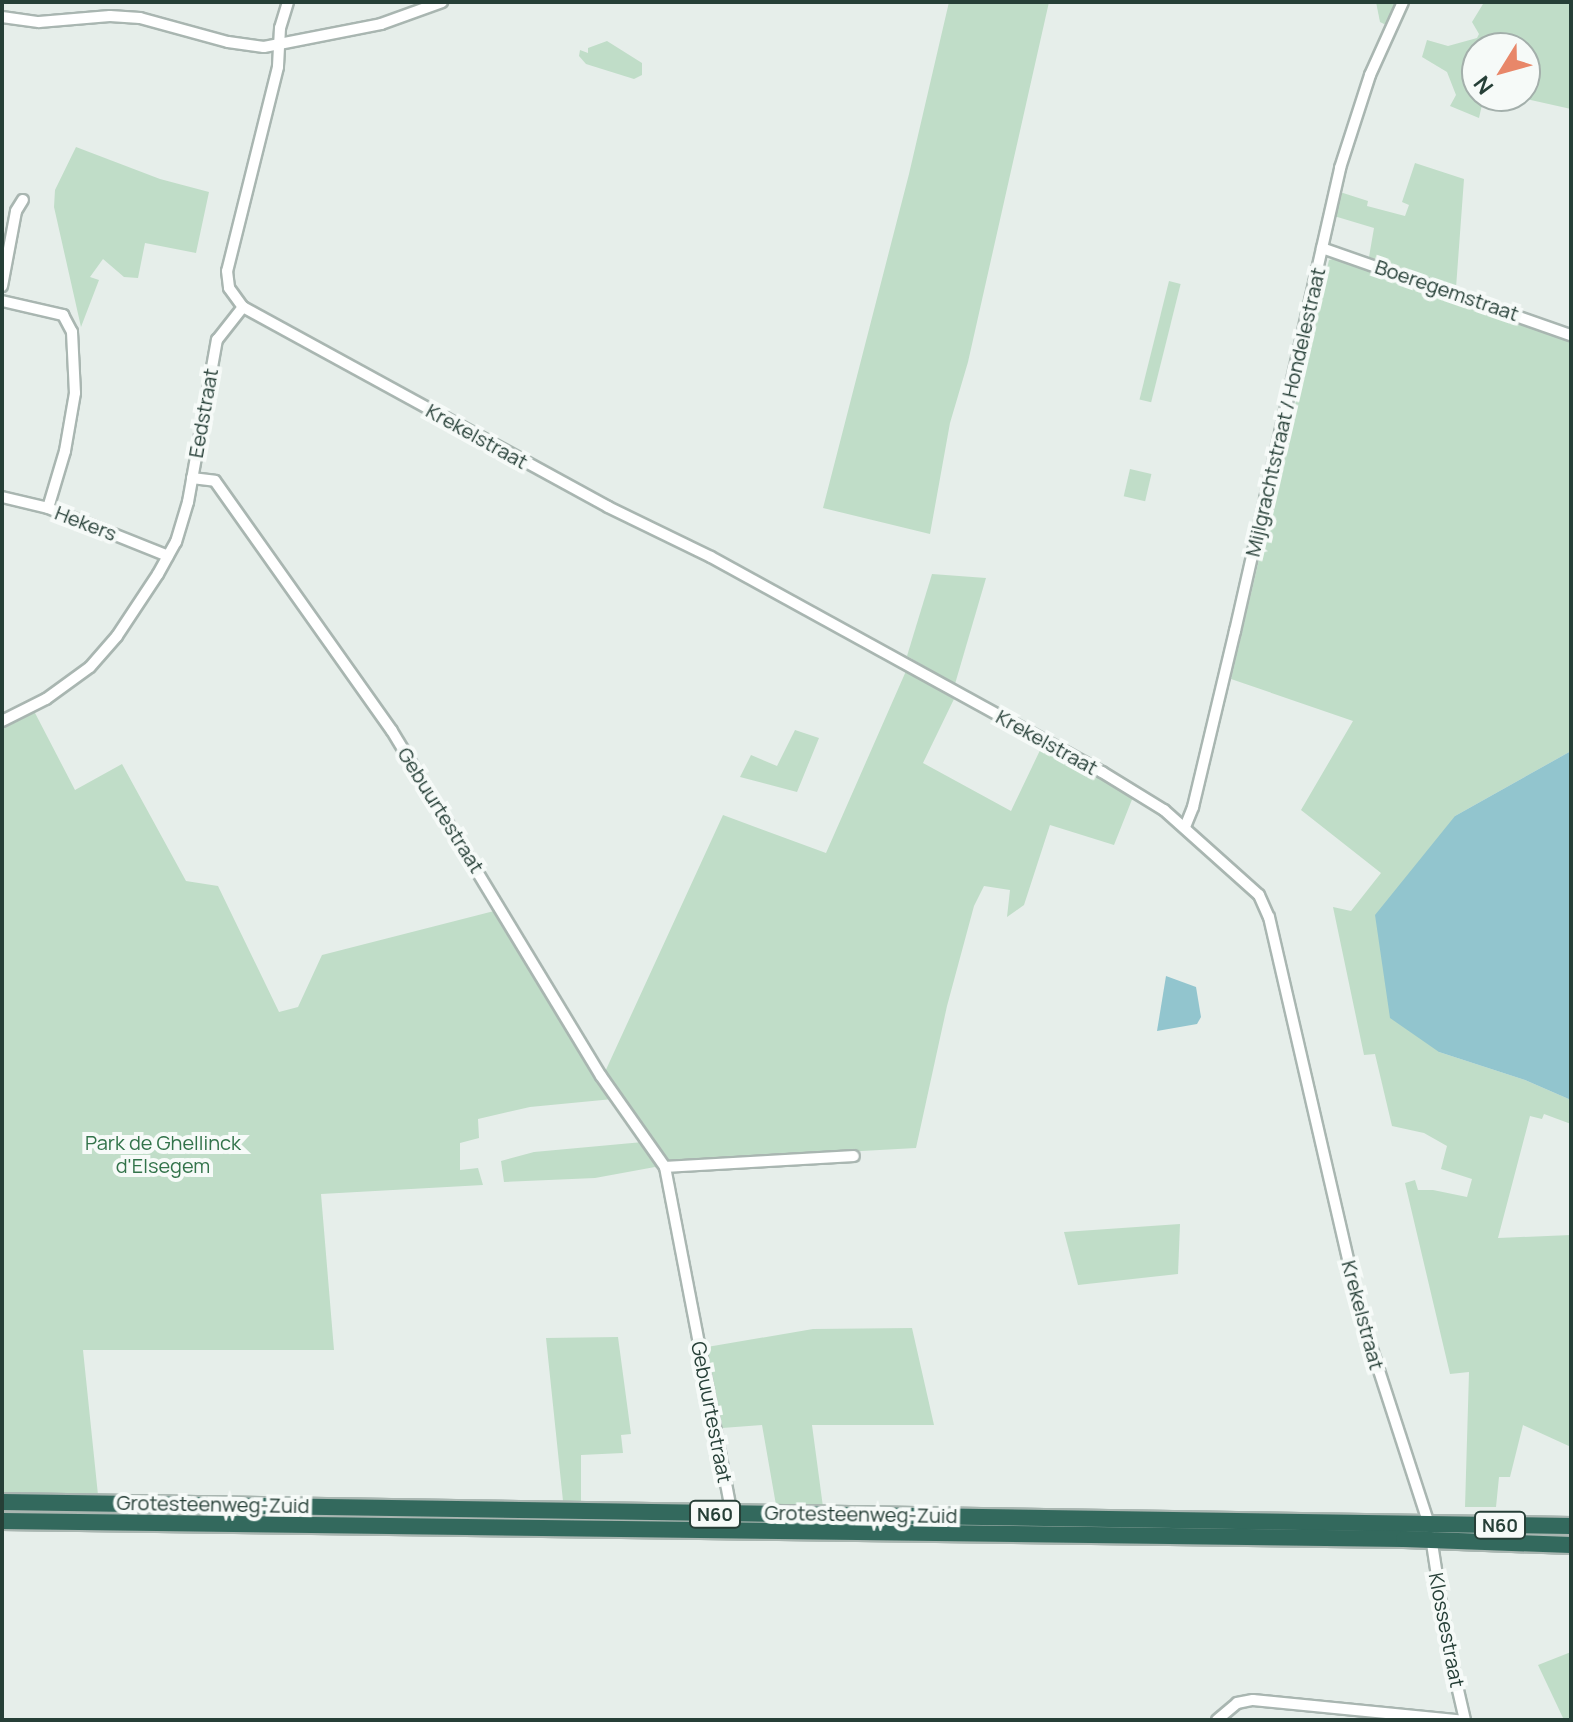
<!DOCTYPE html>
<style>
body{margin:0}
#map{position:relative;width:1573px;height:1722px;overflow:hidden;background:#e6eeea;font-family:Manrope,sans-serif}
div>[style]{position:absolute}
.green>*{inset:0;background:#c0ddc8;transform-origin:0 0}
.water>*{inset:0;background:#92c5ce}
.roads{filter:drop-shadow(2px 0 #a9b6b1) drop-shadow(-2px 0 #a9b6b1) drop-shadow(0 2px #a9b6b1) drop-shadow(0 -2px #a9b6b1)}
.minor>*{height:10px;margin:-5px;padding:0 5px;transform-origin:5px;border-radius:5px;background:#fff}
.highway>*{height:16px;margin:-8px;padding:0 8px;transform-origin:8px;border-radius:8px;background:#33695d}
span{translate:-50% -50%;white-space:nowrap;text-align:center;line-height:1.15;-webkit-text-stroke:8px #f6faf8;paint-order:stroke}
.shield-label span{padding:2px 6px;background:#f6faf8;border:2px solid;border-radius:6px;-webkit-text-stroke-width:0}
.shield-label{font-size:18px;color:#263f37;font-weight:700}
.street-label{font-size:20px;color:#263f37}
.park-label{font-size:20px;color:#32734a}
.frame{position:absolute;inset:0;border:4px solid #263f37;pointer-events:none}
.north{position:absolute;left:1461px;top:32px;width:80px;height:80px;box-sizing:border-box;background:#f6faf8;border:2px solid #a3afab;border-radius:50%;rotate:233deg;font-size:22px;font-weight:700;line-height:32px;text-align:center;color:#263f37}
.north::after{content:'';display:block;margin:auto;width:28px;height:36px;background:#e88769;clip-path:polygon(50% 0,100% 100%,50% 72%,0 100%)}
</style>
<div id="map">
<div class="green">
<i style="clip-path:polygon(949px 2px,1049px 2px,968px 362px,950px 423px,930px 534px,823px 508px,909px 174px)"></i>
<i style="clip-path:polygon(1376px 2px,1398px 2px,1386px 25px,1380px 22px)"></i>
<i style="clip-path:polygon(1478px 2px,1571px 2px,1571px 109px,1513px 96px,1525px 96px,1525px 48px,1477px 48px,1477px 96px,1484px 96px,1479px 118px,1450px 106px,1456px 95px,1447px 72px,1422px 57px,1427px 40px,1448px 46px,1477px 38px,1479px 34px,1472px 22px,1483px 4px)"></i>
<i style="clip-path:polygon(607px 41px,642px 63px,642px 75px,634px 79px,586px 64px,579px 56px,580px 50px,588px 53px,588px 48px)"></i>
<i style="clip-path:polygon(76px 147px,160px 179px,209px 192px,196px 253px,145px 243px,138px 278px,124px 277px,103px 259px,90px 277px,99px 280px,81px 327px,54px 207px,55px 190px)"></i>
<i style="clip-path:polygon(1415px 163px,1464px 179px,1456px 288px,1369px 257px,1374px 228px,1334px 216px,1340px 192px,1368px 201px,1367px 206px,1405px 216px,1409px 205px,1402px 202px)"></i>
<i style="clip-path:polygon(1333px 259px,1571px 341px,1571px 751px,1455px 816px,1439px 1052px,1525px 1080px,1571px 1100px,1571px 1124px,1544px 1114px,1542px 1119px,1530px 1116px,1498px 1238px,1571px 1235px,1571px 1447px,1523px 1425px,1510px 1477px,1499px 1477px,1496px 1507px,1465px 1507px,1469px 1372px,1450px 1374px,1405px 1183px,1415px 1180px,1418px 1190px,1433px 1190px,1467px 1197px,1472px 1179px,1441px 1169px,1447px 1146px,1424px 1133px,1392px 1126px,1375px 1054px,1364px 1055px,1333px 907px,1351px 911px,1381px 873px,1301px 810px,1353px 721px,1231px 679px,1329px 260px)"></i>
<i style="left:1169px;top:281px;width:12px;height:122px;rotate:14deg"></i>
<i style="left:1130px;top:469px;width:22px;height:28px;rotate:13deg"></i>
<i style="clip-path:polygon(932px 574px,986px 578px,955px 684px,907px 656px)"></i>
<i style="clip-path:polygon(906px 671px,954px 699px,923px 763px,1011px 811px,1043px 744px,1133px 797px,1114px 845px,1050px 825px,1024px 905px,1007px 917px,1010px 890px,984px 886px,974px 906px,947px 1006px,916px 1148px,665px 1162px,604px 1074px,723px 815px,826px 853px)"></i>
<i style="clip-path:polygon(34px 711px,75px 790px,122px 764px,186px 881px,218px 886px,279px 1012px,298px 1007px,322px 955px,498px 910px,613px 1099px,530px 1107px,478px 1119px,479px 1138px,460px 1143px,460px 1170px,478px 1168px,483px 1185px,321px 1194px,334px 1350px,83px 1350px,98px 1495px,2px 1493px,2px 727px)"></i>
<i style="clip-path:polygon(795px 730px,819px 738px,797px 792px,740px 777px,751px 755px,777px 766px)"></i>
<i style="clip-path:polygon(643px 1142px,659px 1170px,655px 1167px,595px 1178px,504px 1182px,501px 1161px,534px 1152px)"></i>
<i style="clip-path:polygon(1180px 1224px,1178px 1274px,1078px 1285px,1064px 1232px)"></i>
<i style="clip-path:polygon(912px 1328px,934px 1425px,812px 1425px,823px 1507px,776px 1505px,762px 1425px,722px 1428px,707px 1347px,813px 1329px)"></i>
<i style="clip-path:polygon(618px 1337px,631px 1434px,621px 1435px,623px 1453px,581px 1455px,581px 1501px,563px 1501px,546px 1338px)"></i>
<i style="clip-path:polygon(1571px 1652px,1571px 1720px,1564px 1720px,1538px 1665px)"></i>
</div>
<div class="water">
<i style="clip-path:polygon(1571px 751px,1571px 1100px,1525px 1080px,1439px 1052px,1390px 1018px,1375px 915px,1455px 816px)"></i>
<i style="clip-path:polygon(1166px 976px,1196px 987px,1201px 1017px,1197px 1024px,1157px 1031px)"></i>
</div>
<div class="roads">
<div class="minor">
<i style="left:288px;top:2px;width:27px;rotate:107deg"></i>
<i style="left:280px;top:28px;width:39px;rotate:93deg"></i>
<i style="left:278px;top:67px;width:210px;rotate:104deg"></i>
<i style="left:227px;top:271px;width:17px;rotate:83deg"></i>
<i style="left:229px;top:288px;width:24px;rotate:54deg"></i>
<i style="left:243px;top:307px;width:416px;rotate:28.7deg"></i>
<i style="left:608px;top:507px;width:114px;rotate:25.9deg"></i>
<i style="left:711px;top:557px;width:446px;rotate:28.8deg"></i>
<i style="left:1102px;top:772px;width:73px;rotate:31.5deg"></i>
<i style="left:1164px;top:810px;width:127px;rotate:41.8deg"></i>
<i style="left:1259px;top:895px;width:24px;rotate:66deg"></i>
<i style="left:1269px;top:917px;width:405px;rotate:77deg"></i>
<i style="left:1360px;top:1312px;width:223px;rotate:72deg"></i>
<i style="left:1429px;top:1524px;width:124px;rotate:81.2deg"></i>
<i style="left:1448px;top:1647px;width:75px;rotate:76.9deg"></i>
<i style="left:2px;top:17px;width:37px;rotate:8deg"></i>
<i style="left:39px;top:22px;width:71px;rotate:-4.8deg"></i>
<i style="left:110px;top:16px;width:30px;rotate:4deg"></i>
<i style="left:140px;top:18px;width:91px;rotate:15.3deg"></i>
<i style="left:228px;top:42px;width:36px;rotate:8deg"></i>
<i style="left:264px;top:47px;width:119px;rotate:-11.1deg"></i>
<i style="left:381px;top:24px;width:65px;rotate:-19.8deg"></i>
<i style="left:1322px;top:248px;width:264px;rotate:19.3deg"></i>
<i style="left:2px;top:286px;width:76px;rotate:-79.4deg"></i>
<i style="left:16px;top:211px;width:13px;rotate:-58deg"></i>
<i style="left:2px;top:301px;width:63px;rotate:12.9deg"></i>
<i style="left:63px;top:315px;width:19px;rotate:62deg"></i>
<i style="left:72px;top:332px;width:61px;rotate:87.2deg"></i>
<i style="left:75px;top:393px;width:59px;rotate:99.8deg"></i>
<i style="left:65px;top:451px;width:59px;rotate:106.6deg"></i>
<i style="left:192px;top:478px;width:23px;rotate:7deg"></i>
<i style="left:215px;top:481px;width:306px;rotate:54.7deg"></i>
<i style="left:392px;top:731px;width:403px;rotate:58.8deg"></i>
<i style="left:601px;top:1076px;width:111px;rotate:54.9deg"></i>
<i style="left:665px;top:1167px;width:353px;rotate:79.1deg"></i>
<i style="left:2px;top:497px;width:47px;rotate:13.4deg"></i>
<i style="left:48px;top:508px;width:129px;rotate:21.8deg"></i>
<i style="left:2px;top:721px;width:49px;rotate:-26.6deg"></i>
<i style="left:46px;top:699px;width:54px;rotate:-36deg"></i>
<i style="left:90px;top:667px;width:41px;rotate:-48.9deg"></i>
<i style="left:117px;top:636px;width:74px;rotate:-56.5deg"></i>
<i style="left:158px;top:574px;width:37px;rotate:-61deg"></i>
<i style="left:176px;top:542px;width:42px;rotate:-73.3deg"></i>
<i style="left:188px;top:502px;width:165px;rotate:-79.9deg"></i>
<i style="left:217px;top:340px;width:42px;rotate:-51.8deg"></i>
<i style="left:1185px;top:827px;width:22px;rotate:-68deg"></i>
<i style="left:1193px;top:807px;width:181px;rotate:-76.6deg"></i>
<i style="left:1235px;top:631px;width:475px;rotate:-77.2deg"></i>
<i style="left:1340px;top:168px;width:98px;rotate:-72.1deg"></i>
<i style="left:1370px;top:75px;width:80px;rotate:-65.7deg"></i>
<i style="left:665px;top:1167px;width:189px;rotate:-3.3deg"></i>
<i style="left:1217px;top:1720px;width:26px;rotate:-40deg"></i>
<i style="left:1237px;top:1703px;width:16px;rotate:-11deg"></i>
<i style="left:1253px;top:1700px;width:206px;rotate:5.6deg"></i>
</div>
<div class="highway">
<i style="left:2px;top:1502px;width:1569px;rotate:0.88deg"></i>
<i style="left:2px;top:1521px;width:1402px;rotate:0.74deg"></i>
<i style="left:1404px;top:1539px;width:167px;rotate:2.1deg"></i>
</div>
</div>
<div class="shield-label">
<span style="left:715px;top:1514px">N60</span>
<span style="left:1500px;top:1525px">N60</span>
</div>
<div class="street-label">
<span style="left:1447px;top:290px;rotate:19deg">Boeregemstraat</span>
<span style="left:1285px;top:412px;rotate:-77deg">Mijlgrachtstraat / Hondelestraat</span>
<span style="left:203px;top:413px;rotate:-80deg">Eedstraat</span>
<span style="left:477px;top:436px;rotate:29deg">Krekelstraat</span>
<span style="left:86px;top:523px;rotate:21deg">Hekers</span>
<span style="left:1047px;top:742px;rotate:29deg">Krekelstraat</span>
<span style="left:441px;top:810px;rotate:58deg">Gebuurtestraat</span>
<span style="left:1363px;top:1315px;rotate:75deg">Krekelstraat</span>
<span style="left:712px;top:1412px;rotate:79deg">Gebuurtestraat</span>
<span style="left:213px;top:1504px;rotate:1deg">Grotesteenweg-Zuid</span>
<span style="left:861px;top:1514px;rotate:1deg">Grotesteenweg-Zuid</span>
<span style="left:1447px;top:1630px;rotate:79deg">Klossestraat</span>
</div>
<div class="park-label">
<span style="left:163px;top:1154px">Park de Ghellinck<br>d'Elsegem</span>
</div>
<div class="frame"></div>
<div class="north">N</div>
</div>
